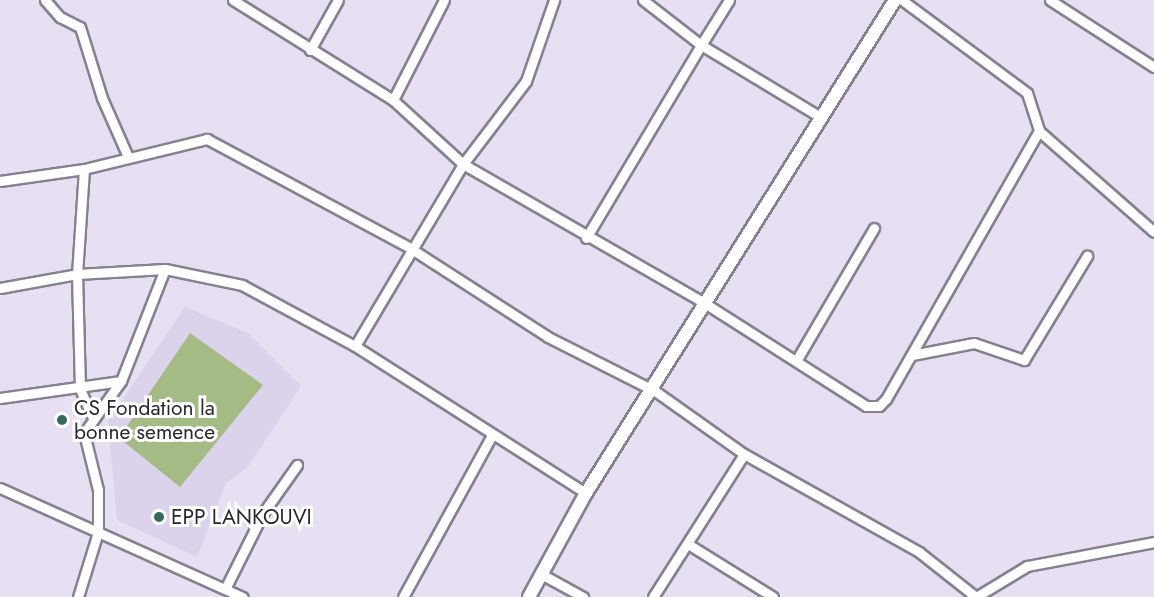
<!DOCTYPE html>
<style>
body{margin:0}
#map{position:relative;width:1154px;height:597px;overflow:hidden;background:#e7dff2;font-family:Jost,sans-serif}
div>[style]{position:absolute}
.built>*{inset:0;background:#dbd2eb}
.green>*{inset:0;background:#a5bb86}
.roads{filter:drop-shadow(2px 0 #878091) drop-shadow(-2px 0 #878091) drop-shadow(0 2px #878091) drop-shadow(0 -2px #878091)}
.street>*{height:9px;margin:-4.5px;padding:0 4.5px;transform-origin:4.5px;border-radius:4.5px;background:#fff}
.secondary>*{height:12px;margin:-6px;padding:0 6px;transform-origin:6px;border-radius:6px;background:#fff}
.dots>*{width:16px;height:16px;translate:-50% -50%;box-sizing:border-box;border:3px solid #fff;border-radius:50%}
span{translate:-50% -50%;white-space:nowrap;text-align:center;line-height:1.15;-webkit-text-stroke:6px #fff;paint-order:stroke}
.poi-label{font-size:21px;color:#2a272e}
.left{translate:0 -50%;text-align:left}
</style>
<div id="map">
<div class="built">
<i style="clip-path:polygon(185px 307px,248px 333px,301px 386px,248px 467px,226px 483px,197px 557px,117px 520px,108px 421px)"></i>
</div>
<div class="green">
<i style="clip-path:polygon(190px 333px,263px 385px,180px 487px,119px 438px)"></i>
</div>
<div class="roads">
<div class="street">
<i style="left:45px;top:0;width:23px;rotate:49deg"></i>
<i style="left:60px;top:17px;width:22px;rotate:27deg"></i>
<i style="left:80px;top:27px;width:74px;rotate:72.8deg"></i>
<i style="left:102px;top:98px;width:64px;rotate:66.2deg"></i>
<i style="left:233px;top:0;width:189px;rotate:32deg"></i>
<i style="left:393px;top:100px;width:95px;rotate:42.4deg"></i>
<i style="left:463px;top:164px;width:280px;rotate:29.9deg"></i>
<i style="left:706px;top:304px;width:190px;rotate:32.5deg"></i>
<i style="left:866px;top:406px;width:13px"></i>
<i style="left:879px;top:406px;width:10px;rotate:-45deg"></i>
<i style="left:886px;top:399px;width:309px;rotate:-60.3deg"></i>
<i style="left:643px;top:0;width:73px;rotate:37.8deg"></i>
<i style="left:701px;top:45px;width:53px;rotate:-58.1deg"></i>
<i style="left:902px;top:0;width:156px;rotate:36.6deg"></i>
<i style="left:1027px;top:93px;width:40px;rotate:72deg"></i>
<i style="left:1039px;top:131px;width:153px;rotate:41.3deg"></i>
<i style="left:1050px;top:0;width:124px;rotate:32.8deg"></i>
<i style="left:310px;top:50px;width:57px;rotate:-60.8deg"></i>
<i style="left:393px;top:100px;width:112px;rotate:-63deg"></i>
<i style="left:84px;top:169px;width:105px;rotate:93.8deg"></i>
<i style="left:77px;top:274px;width:88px;rotate:-3.3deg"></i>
<i style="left:165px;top:269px;width:79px;rotate:11.7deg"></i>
<i style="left:242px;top:285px;width:128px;rotate:28.4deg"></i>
<i style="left:355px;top:346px;width:274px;rotate:32.5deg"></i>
<i style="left:0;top:181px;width:85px;rotate:-8.1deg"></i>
<i style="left:84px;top:169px;width:127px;rotate:-13.7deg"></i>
<i style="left:207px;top:139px;width:230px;rotate:28.2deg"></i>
<i style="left:410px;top:248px;width:164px;rotate:32.8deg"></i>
<i style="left:548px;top:337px;width:120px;rotate:26.8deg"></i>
<i style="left:655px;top:391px;width:109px;rotate:35.3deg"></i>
<i style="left:586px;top:238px;width:225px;rotate:-59.2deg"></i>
<i style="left:701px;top:45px;width:141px;rotate:31.1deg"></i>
<i style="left:0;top:288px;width:78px;rotate:-10.3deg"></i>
<i style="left:77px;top:274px;width:115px;rotate:88.5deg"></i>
<i style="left:80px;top:389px;width:30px;rotate:66deg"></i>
<i style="left:355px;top:346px;width:212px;rotate:-59.3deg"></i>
<i style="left:463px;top:164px;width:104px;rotate:-52.8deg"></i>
<i style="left:526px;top:81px;width:86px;rotate:-70.9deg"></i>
<i style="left:912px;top:355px;width:63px;rotate:-11deg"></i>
<i style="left:974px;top:343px;width:53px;rotate:18.8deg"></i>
<i style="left:1024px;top:360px;width:122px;rotate:-58.8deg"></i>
<i style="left:796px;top:361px;width:154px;rotate:-59.6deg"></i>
<i style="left:0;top:398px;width:122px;rotate:-8deg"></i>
<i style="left:0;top:488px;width:266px;rotate:24.2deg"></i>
<i style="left:688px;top:544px;width:100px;rotate:31.9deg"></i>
<i style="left:543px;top:575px;width:46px;rotate:28.8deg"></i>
<i style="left:226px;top:587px;width:83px;rotate:-63.4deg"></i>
<i style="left:263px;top:513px;width:59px;rotate:-54.7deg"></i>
<i style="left:78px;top:597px;width:68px;rotate:-72.9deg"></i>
<i style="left:98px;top:532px;width:42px;rotate:-90deg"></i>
<i style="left:98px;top:490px;width:59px;rotate:-103.8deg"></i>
<i style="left:84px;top:433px;width:64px;rotate:-54.6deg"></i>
<i style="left:121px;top:381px;width:120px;rotate:-68.6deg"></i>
<i style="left:403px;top:597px;width:183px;rotate:-61.2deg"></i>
<i style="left:653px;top:597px;width:169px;rotate:-57.5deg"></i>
<i style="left:744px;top:454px;width:201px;rotate:29.2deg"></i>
<i style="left:919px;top:552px;width:73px;rotate:38.3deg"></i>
<i style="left:976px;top:597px;width:60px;rotate:-31.3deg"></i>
<i style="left:1027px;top:566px;width:129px;rotate:-10.7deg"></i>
</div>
<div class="secondary">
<i style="left:529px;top:597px;width:119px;rotate:-61.3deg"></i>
<i style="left:586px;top:493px;width:582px;rotate:-57.92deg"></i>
</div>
</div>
<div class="dots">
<i style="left:62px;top:420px;background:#306c57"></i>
<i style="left:159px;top:517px;background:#306c57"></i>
</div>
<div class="poi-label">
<span class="left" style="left:74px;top:420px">CS Fondation la<br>bonne semence</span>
<span class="left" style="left:171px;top:517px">EPP LANKOUVI</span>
</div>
</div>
